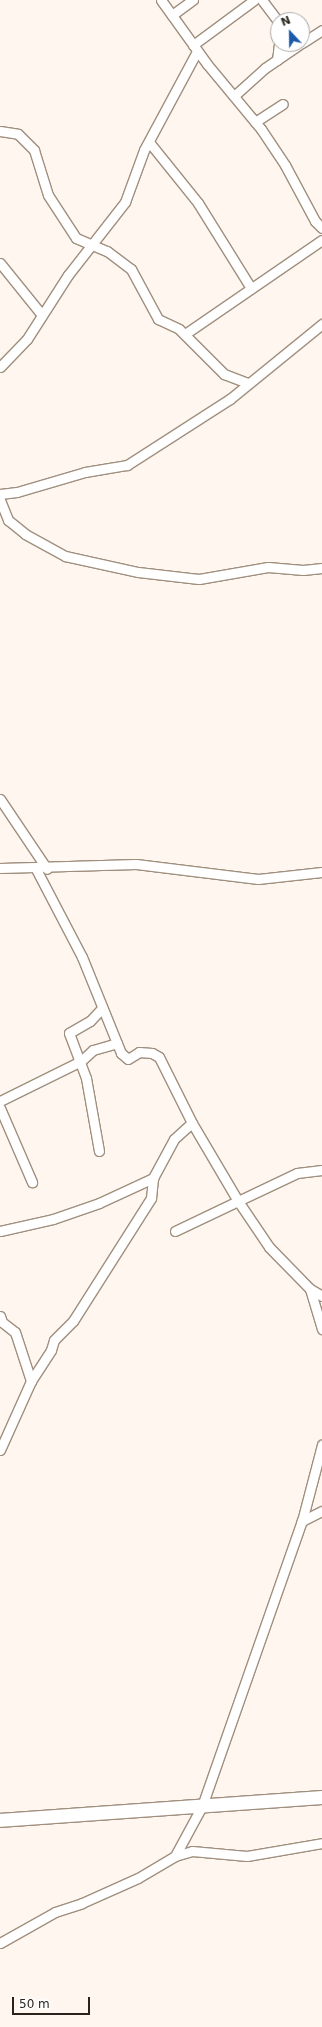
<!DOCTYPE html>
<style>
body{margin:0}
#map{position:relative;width:322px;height:2027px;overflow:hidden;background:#fef6ef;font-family:"DejaVu Sans",sans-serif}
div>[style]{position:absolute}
.roads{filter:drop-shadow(1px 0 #a08f7e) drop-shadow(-1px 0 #a08f7e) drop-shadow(0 1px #a08f7e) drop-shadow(0 -1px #a08f7e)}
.minor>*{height:9px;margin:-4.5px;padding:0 4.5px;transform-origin:4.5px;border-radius:4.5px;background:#fff}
.secondary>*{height:13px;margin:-6.5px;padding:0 6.5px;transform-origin:6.5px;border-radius:6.5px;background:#fff}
span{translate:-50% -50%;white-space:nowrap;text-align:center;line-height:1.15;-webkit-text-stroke:4px #fff;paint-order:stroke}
.north{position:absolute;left:270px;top:12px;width:40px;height:40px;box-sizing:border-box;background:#fff;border:1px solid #a9a7a4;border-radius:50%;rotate:338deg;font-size:11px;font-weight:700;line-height:16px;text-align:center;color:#29231c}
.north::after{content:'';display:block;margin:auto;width:14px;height:18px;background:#1b5aaa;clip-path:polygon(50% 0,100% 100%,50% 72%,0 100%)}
.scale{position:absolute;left:12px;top:1997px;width:78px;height:18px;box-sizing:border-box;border:2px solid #29231c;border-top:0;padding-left:5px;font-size:12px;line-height:14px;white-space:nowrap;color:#29231c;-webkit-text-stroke:3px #fff;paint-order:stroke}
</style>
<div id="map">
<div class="roads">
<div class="minor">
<i style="left:161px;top:0;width:79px;rotate:54.3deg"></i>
<i style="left:207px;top:64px;width:85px;rotate:50.3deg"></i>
<i style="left:261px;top:129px;width:43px;rotate:56.3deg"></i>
<i style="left:285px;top:165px;width:64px;rotate:61.8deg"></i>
<i style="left:315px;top:221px;width:10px;rotate:45deg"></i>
<i style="left:262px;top:0;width:26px;rotate:53deg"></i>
<i style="left:172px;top:15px;width:26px;rotate:-36deg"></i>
<i style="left:302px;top:43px;width:24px;rotate:-33deg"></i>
<i style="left:193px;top:45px;width:76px;rotate:-36.4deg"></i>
<i style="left:277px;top:60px;width:16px;rotate:-83deg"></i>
<i style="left:235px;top:95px;width:40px;rotate:-42deg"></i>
<i style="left:265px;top:68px;width:42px;rotate:-34.4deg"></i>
<i style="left:255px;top:122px;width:33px;rotate:-33deg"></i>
<i style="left:0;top:131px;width:18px;rotate:9deg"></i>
<i style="left:18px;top:134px;width:23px;rotate:45deg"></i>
<i style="left:34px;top:150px;width:47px;rotate:72.7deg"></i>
<i style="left:48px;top:195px;width:51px;rotate:56.9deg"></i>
<i style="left:76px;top:238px;width:34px;rotate:23deg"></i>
<i style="left:107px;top:251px;width:30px;rotate:37deg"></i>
<i style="left:131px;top:269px;width:57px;rotate:61.6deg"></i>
<i style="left:158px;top:319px;width:23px;rotate:25deg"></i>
<i style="left:179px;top:329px;width:64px;rotate:45deg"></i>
<i style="left:224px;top:374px;width:26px;rotate:21deg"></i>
<i style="left:149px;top:142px;width:78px;rotate:51.2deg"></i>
<i style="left:198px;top:203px;width:100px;rotate:58.1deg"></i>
<i style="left:0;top:263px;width:67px;rotate:51.1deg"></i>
<i style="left:185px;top:334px;width:166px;rotate:-34.5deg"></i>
<i style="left:0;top:367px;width:39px;rotate:-46deg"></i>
<i style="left:27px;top:339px;width:76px;rotate:-57.4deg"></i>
<i style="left:68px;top:275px;width:93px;rotate:-52deg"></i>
<i style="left:125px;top:202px;width:55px;rotate:-69.9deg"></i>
<i style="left:144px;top:150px;width:112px;rotate:-61.8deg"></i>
<i style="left:0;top:494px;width:17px;rotate:-7deg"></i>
<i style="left:17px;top:492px;width:71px;rotate:-16.4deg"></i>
<i style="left:85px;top:472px;width:43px;rotate:-9.5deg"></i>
<i style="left:127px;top:465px;width:122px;rotate:-32.7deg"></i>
<i style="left:230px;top:399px;width:119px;rotate:-39.2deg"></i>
<i style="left:0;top:500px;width:22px;rotate:68deg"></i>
<i style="left:8px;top:520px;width:22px;rotate:39deg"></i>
<i style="left:25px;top:534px;width:46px;rotate:28.8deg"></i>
<i style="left:65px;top:556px;width:75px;rotate:12.4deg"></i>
<i style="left:138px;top:572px;width:61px;rotate:6.5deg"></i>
<i style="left:199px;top:579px;width:70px;rotate:-9.9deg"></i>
<i style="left:268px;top:567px;width:35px;rotate:5deg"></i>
<i style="left:303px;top:570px;width:19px;rotate:-6deg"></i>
<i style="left:0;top:799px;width:84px;rotate:56.1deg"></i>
<i style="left:0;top:868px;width:136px;rotate:-1.7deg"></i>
<i style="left:136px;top:864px;width:123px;rotate:7deg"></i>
<i style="left:258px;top:879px;width:64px;rotate:-6.2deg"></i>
<i style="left:36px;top:869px;width:99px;rotate:62.4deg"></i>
<i style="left:82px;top:957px;width:104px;rotate:67.9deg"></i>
<i style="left:121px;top:1053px;width:9px;rotate:41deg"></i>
<i style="left:128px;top:1059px;width:13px;rotate:-32deg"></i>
<i style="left:139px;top:1052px;width:13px;rotate:4deg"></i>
<i style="left:152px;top:1053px;width:8px;rotate:30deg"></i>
<i style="left:159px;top:1057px;width:74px;rotate:63.4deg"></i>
<i style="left:0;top:1101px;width:90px;rotate:-26.3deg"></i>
<i style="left:81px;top:1061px;width:16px;rotate:-43deg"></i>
<i style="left:93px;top:1050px;width:25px;rotate:-16deg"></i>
<i style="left:0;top:1108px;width:81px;rotate:66.6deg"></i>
<i style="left:99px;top:1151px;width:74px;rotate:-100.1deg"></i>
<i style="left:86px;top:1078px;width:48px;rotate:-110.7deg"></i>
<i style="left:69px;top:1033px;width:24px;rotate:-30deg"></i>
<i style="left:90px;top:1021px;width:18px;rotate:-47deg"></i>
<i style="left:0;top:1231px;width:54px;rotate:-12.8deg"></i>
<i style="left:53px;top:1219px;width:49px;rotate:-19.2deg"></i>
<i style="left:99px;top:1203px;width:60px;rotate:-24.8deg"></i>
<i style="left:153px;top:1178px;width:44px;rotate:-61.7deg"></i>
<i style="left:174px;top:1139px;width:24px;rotate:-42deg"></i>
<i style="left:192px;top:1123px;width:91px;rotate:59.5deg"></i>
<i style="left:238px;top:1201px;width:65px;rotate:-25.4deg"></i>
<i style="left:297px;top:1173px;width:25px;rotate:-7deg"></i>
<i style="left:175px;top:1231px;width:70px;rotate:-25.5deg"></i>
<i style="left:238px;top:1201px;width:55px;rotate:56deg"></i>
<i style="left:269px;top:1247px;width:59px;rotate:45.7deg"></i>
<i style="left:310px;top:1289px;width:14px;rotate:30deg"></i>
<i style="left:310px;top:1289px;width:42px;rotate:73.3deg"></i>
<i style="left:0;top:1316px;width:6px;rotate:72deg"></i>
<i style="left:2px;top:1322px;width:16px;rotate:38deg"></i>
<i style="left:15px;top:1332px;width:52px;rotate:71.9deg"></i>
<i style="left:0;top:1450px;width:76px;rotate:-65.8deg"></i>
<i style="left:31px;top:1381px;width:37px;rotate:-57deg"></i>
<i style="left:51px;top:1350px;width:10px;rotate:-73deg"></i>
<i style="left:54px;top:1340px;width:27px;rotate:-45deg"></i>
<i style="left:73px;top:1321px;width:146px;rotate:-57.6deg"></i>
<i style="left:151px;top:1198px;width:20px;rotate:-84deg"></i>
<i style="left:302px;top:1521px;width:22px;rotate:-27deg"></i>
<i style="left:175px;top:1856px;width:18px;rotate:-16deg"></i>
<i style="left:192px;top:1851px;width:55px;rotate:5.2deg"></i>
<i style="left:247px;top:1856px;width:76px;rotate:-9.8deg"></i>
<i style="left:0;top:1943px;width:63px;rotate:-29.4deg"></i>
<i style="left:55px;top:1912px;width:28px;rotate:-18deg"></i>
<i style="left:82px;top:1903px;width:61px;rotate:-24.1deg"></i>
<i style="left:138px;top:1878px;width:43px;rotate:-30.7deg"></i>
<i style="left:175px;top:1856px;width:57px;rotate:-61.6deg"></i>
<i style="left:202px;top:1806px;width:302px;rotate:-70.7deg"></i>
<i style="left:302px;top:1521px;width:79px;rotate:-75.3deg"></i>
</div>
<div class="secondary">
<i style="left:0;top:1820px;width:323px;rotate:-4.1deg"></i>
</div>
</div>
<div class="north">N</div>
<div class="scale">50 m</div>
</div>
